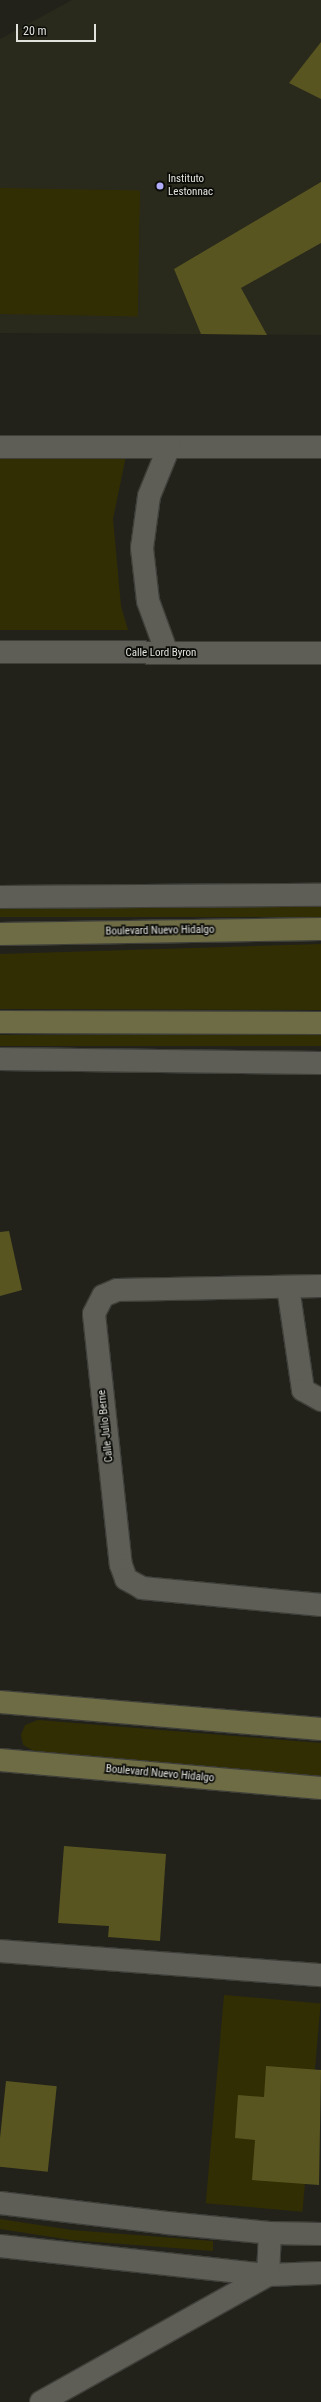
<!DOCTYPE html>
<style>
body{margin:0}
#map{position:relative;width:321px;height:2402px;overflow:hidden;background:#22221b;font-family:"Roboto Condensed",sans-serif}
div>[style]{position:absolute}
.built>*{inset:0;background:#29291c}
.green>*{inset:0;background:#312e03;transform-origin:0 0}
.building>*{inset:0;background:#585520;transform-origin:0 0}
.roads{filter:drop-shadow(1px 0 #3f3f3a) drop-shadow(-1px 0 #3f3f3a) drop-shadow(0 1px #3f3f3a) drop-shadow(0 -1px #3f3f3a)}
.street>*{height:22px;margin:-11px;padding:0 11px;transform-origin:11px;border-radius:11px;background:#5e5e56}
.secondary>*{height:22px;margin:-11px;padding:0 11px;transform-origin:11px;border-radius:11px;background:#6e6c45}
.dots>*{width:11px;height:11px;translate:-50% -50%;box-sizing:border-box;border:2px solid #0b0b08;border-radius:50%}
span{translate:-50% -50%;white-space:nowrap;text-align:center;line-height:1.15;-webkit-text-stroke:3.5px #0b0b08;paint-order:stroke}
.poi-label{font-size:11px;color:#e2e2dd}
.left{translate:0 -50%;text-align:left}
.street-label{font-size:11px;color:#e2e2dd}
.scale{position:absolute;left:16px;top:24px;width:80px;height:18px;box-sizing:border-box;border:2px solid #e2e2dd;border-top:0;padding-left:5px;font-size:12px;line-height:14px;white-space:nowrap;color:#e2e2dd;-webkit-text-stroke:3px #0b0b08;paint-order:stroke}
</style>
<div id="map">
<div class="built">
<i style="clip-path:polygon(72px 0,321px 0,321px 335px,0 333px,0 39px)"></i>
</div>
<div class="green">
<i style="left:0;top:188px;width:140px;height:126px;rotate:1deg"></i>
<i style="clip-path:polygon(0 456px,126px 456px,113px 519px,121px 606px,128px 630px,0 630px)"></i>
<i style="clip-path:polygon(321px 905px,321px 917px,0 917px,0 907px)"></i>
<i style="clip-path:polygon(321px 944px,321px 1010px,0 1009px,0 954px)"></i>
<i style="left:321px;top:1035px;width:11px;height:321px;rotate:90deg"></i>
<i style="clip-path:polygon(38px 1720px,321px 1743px,321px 1776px,34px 1751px,23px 1745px,21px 1735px,25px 1725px)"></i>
<i style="left:224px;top:1995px;width:97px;height:209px;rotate:5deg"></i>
<i style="clip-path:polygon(0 2219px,72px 2230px,213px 2241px,213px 2251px,71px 2240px,0 2229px)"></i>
</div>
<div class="building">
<i style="clip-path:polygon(321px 42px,321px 99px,289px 83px)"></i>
<i style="clip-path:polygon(321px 182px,321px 243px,241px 288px,267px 335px,201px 334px,174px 269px)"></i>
<i style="clip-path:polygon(9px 1231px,22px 1290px,0 1296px,0 1232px)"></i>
<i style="clip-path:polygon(64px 1846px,166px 1854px,160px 1941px,108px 1937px,109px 1926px,58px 1923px)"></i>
<i style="clip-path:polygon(266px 2066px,321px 2070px,319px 2185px,252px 2180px,255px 2140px,235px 2138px,238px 2095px,264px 2097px)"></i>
<i style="left:6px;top:2081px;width:51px;height:86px;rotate:6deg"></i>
</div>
<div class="roads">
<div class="street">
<i style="left:0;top:447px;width:321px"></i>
<i style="left:0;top:652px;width:321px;rotate:0.2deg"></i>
<i style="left:167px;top:653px;width:55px;rotate:-110.1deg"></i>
<i style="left:148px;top:601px;width:53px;rotate:-96.5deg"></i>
<i style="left:142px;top:548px;width:52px;rotate:-82.3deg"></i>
<i style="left:149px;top:496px;width:53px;rotate:-67.8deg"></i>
<i style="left:0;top:897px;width:321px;rotate:-0.4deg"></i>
<i style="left:0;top:1059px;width:321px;rotate:0.7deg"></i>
<i style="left:321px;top:1286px;width:204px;rotate:178.9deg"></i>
<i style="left:117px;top:1290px;width:15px;rotate:157deg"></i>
<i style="left:103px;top:1296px;width:20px;rotate:117deg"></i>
<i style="left:94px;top:1314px;width:252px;rotate:83.9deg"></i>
<i style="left:121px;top:1565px;width:15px;rotate:70deg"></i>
<i style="left:126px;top:1579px;width:18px;rotate:29deg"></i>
<i style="left:142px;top:1588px;width:180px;rotate:5.4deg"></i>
<i style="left:288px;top:1287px;width:104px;rotate:81.7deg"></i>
<i style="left:303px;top:1390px;width:21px;rotate:29deg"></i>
<i style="left:0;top:1951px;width:322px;rotate:4.3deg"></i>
<i style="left:0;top:2203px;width:168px;rotate:6.8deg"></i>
<i style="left:167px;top:2223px;width:103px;rotate:5.5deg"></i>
<i style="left:270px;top:2233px;width:51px;rotate:1.1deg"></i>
<i style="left:0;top:2246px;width:270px;rotate:6.2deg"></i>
<i style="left:268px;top:2275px;width:53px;rotate:-2.2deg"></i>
<i style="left:41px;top:2402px;width:260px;rotate:-29.2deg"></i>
<i style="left:268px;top:2275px;width:42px;rotate:-87.3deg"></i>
</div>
<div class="secondary">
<i style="left:0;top:934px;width:321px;rotate:-0.9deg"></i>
<i style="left:0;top:1022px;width:321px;rotate:0.2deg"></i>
<i style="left:0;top:1702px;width:322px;rotate:4.8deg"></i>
<i style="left:0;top:1760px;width:322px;rotate:5deg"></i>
</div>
</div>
<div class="dots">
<i style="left:160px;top:186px;background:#b1adfa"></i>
</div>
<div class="poi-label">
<span class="left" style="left:168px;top:186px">Instituto<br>Lestonnac</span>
</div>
<div class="street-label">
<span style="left:161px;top:653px">Calle Lord Byron</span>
<span style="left:160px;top:931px;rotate:-1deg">Boulevard Nuevo Hidalgo</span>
<span style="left:106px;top:1426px;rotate:-96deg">Calle Julio Berne</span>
<span style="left:160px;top:1774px;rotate:5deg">Boulevard Nuevo Hidalgo</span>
</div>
<div class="scale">20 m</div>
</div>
